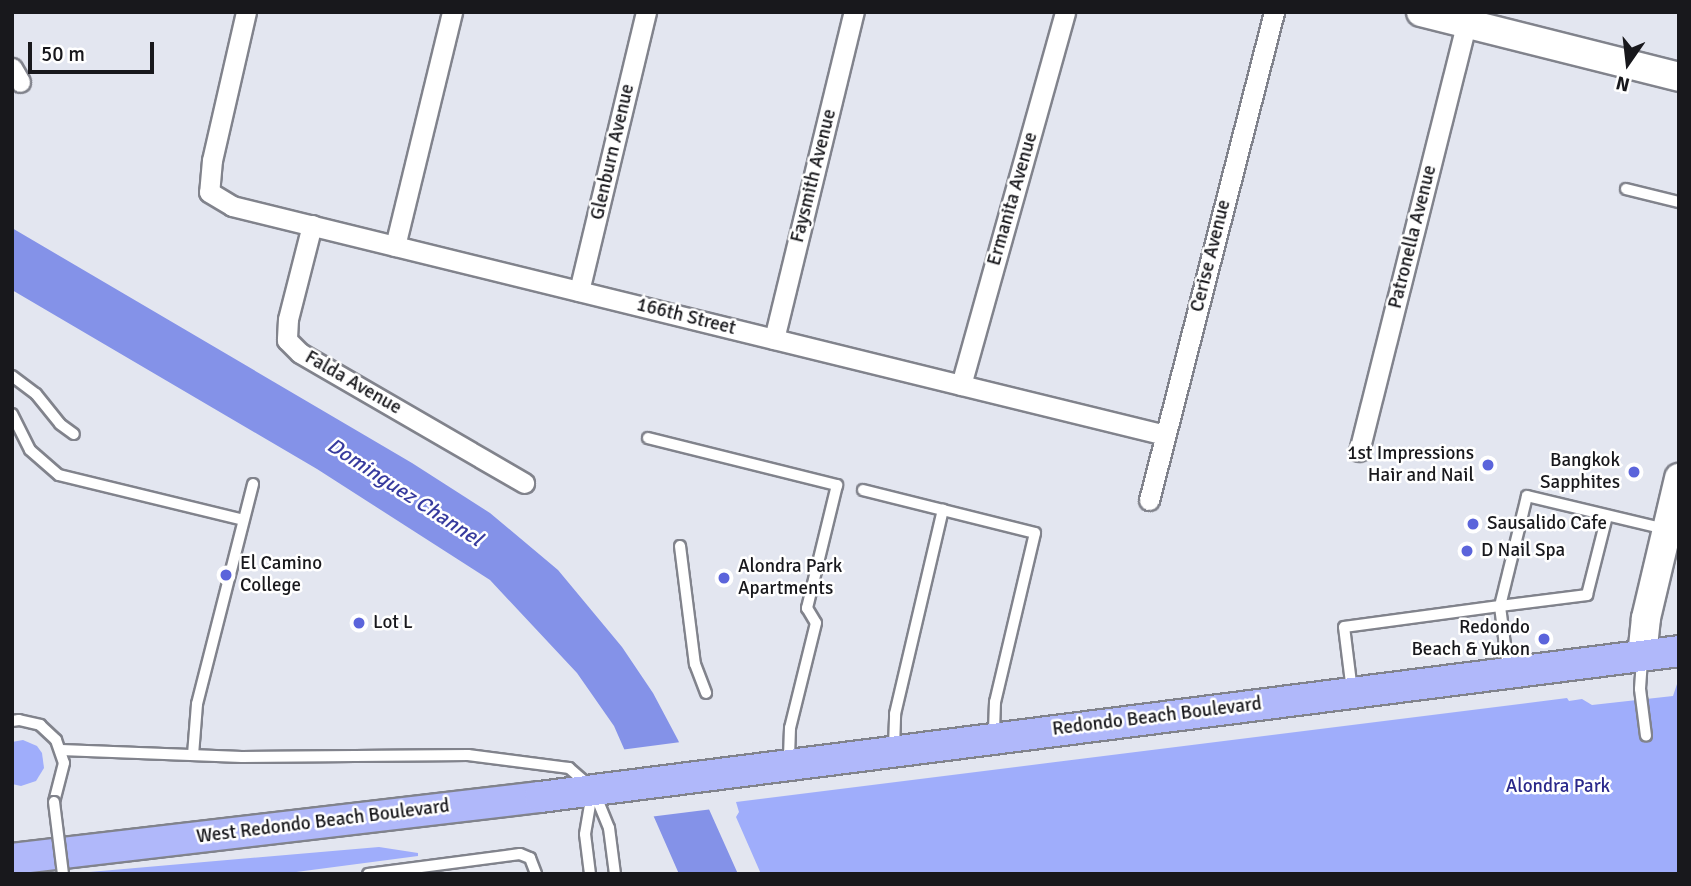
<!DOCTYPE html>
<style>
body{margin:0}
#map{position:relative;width:1691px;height:886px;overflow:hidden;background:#e3e6f0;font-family:Signika,sans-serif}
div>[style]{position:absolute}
.green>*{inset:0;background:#9fadfb}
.water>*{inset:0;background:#8492e8}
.pier>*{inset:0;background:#e3e6f0}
.roads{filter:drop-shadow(2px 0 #81838c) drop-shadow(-2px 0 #81838c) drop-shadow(0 2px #81838c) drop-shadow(0 -2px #81838c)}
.lane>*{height:10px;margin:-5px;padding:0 5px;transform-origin:5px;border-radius:5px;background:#fff}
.street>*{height:19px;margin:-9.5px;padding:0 9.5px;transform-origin:9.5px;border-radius:9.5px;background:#fff}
.secondary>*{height:28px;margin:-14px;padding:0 14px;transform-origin:14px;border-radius:14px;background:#fff}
.primary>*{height:30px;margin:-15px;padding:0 15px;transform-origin:15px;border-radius:15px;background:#b0b8fa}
.bridges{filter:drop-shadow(2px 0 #81838c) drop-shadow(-2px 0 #81838c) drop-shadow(0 2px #81838c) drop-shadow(0 -2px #81838c)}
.lane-bridge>*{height:10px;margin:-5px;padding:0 5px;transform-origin:5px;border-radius:5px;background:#fff}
.dots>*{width:19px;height:19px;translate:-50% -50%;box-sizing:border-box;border:4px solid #fff;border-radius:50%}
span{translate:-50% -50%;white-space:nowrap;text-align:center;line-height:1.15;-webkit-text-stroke:5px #fff;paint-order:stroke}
.street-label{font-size:19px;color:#18181c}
.poi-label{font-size:19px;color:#18181c}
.right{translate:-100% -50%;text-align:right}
.left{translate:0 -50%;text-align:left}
.park-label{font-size:19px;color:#2b298b}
.water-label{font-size:21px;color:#373b9e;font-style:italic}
.frame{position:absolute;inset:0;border:14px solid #18181c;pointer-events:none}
.north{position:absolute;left:1593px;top:28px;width:70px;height:70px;-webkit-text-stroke:5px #fff;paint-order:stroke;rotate:194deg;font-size:19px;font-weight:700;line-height:28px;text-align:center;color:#18181c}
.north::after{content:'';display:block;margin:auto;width:24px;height:32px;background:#18181c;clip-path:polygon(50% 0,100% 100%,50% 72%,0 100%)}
.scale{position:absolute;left:28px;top:42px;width:126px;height:32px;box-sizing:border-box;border:4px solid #18181c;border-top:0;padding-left:9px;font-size:21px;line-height:24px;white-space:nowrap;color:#18181c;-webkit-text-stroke:5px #fff;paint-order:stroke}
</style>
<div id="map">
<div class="green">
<i style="clip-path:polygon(1677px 684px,1679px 874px,761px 874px,736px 817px,739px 812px,736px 802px,1567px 698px,1569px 701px,1582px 699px,1592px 705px,1673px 696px)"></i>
<i style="clip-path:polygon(23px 740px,37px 746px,42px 753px,44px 768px,36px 781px,21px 786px,12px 784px,12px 742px)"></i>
<i style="clip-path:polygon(379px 847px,418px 853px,418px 856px,281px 874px,78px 873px)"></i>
</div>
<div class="water">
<i style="clip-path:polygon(12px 228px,412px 463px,490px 513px,558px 570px,622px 647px,653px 693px,678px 740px,738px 874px,679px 874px,614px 726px,577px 673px,490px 580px,317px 469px,12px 290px)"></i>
</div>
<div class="pier">
<i style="clip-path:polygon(681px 742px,713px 809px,649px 817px,620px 750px)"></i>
</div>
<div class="roads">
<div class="lane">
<i style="left:1626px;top:189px;width:55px;rotate:13.8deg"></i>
<i style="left:12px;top:376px;width:30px;rotate:37deg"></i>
<i style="left:36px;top:394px;width:38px;rotate:51deg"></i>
<i style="left:60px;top:424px;width:17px;rotate:36deg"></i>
<i style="left:12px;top:414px;width:40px;rotate:63.4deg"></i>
<i style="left:30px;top:450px;width:38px;rotate:41deg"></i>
<i style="left:59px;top:475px;width:189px;rotate:13.7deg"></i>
<i style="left:648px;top:438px;width:195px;rotate:14deg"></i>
<i style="left:837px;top:485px;width:127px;rotate:103.7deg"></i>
<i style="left:807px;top:608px;width:17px;rotate:59deg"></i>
<i style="left:816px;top:623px;width:108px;rotate:103.9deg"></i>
<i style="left:790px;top:728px;width:33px;rotate:92deg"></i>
<i style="left:863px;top:490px;width:177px;rotate:14deg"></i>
<i style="left:1035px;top:533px;width:174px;rotate:103.3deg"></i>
<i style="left:995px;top:702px;width:32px;rotate:92deg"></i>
<i style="left:680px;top:546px;width:119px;rotate:82.8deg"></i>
<i style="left:695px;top:664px;width:31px;rotate:69deg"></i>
<i style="left:1642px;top:660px;width:29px;rotate:94deg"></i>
<i style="left:1640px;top:689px;width:47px;rotate:82.7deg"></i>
<i style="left:1508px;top:668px;width:63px;rotate:-97.4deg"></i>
<i style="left:1500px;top:606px;width:88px;rotate:-7.2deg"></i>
<i style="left:1587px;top:595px;width:81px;rotate:-75.8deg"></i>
<i style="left:1352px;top:691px;width:64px;rotate:-97.1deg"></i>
<i style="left:1344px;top:627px;width:157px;rotate:-7.7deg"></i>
<i style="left:1500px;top:606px;width:113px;rotate:-76.2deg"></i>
<i style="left:1527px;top:496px;width:143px;rotate:13.4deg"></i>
<i style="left:12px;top:721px;width:7px;rotate:-8deg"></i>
<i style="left:19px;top:720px;width:22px;rotate:13deg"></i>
<i style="left:40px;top:725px;width:22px;rotate:43deg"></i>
<i style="left:56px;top:740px;width:24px;rotate:71deg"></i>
<i style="left:64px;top:763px;width:40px;rotate:104.4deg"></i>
<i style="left:894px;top:747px;width:33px;rotate:-88deg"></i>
<i style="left:895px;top:714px;width:210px;rotate:-76.8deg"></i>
<i style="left:61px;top:750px;width:181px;rotate:2.2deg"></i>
<i style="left:242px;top:757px;width:226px;rotate:-0.5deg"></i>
<i style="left:468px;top:755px;width:102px;rotate:7.3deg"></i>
<i style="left:569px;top:768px;width:32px;rotate:41deg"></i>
<i style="left:593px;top:789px;width:42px;rotate:67.7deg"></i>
<i style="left:609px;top:828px;width:46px;rotate:82.6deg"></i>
<i style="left:193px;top:755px;width:51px;rotate:-85.5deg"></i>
<i style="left:197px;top:704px;width:227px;rotate:-75.7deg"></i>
<i style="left:368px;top:874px;width:153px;rotate:-7.5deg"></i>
<i style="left:520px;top:854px;width:11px;rotate:22deg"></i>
<i style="left:530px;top:858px;width:17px;rotate:69deg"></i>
<i style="left:590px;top:874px;width:40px;rotate:-97.1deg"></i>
<i style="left:585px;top:834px;width:42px;rotate:-80.3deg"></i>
</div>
<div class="street">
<i style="left:246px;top:12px;width:152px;rotate:102.9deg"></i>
<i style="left:212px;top:160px;width:32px;rotate:95deg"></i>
<i style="left:209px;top:192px;width:27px;rotate:31deg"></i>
<i style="left:232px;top:206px;width:961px;rotate:13.79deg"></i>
<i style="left:12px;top:68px;width:16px;rotate:60deg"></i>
<i style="left:312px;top:225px;width:97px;rotate:104.3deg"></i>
<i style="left:288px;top:319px;width:21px;rotate:93deg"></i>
<i style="left:287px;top:340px;width:18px;rotate:45deg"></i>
<i style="left:300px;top:353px;width:259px;rotate:30.1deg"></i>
<i style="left:395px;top:246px;width:241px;rotate:-76.3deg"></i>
<i style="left:579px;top:291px;width:287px;rotate:-76.5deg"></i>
<i style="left:774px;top:339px;width:337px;rotate:-76.3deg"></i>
<i style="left:961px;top:385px;width:387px;rotate:-74.4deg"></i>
<i style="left:1359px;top:451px;width:440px;rotate:-75.9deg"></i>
<i style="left:1149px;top:500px;width:504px;rotate:-75.63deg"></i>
</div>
<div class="secondary">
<i style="left:1421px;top:12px;width:266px;rotate:14.1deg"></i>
<i style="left:1642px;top:656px;width:38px;rotate:-84deg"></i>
<i style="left:1646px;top:618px;width:144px;rotate:-76.7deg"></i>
</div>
<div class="primary">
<i style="left:12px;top:859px;width:532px;rotate:-6.7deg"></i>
<i style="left:540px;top:797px;width:1148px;rotate:-7.3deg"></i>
</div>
</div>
<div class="bridges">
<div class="lane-bridge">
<i style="left:54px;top:802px;width:73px;rotate:82.9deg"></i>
</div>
</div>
<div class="dots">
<i style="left:1488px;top:465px;background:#5b64db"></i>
<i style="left:1634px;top:472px;background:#5b64db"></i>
<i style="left:1473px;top:524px;background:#5b64db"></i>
<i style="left:1467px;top:551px;background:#5b64db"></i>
<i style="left:226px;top:575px;background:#5b64db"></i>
<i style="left:724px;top:578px;background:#5b64db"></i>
<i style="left:359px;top:623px;background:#5b64db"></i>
<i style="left:1544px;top:639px;background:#5b64db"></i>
</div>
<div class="street-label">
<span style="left:613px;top:152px;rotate:-77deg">Glenburn Avenue</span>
<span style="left:814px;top:176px;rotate:-76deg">Faysmith Avenue</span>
<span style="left:1013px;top:199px;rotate:-74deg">Ermanita Avenue</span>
<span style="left:1413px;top:237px;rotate:-76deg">Patronella Avenue</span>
<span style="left:1211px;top:256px;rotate:-76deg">Cerise Avenue</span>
<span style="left:686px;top:317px;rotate:14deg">166th Street</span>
<span style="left:353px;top:383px;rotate:30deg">Falda Avenue</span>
<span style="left:1157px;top:717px;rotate:-7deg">Redondo Beach Boulevard</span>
<span style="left:323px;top:822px;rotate:-7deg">West Redondo Beach Boulevard</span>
</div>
<div class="poi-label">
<span class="right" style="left:1474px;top:465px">1st Impressions<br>Hair and Nail</span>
<span class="right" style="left:1620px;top:472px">Bangkok<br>Sapphites</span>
<span class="left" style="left:1487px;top:524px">Sausalido Cafe</span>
<span class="left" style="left:1481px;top:551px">D Nail Spa</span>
<span class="left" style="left:240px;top:575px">El Camino<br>College</span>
<span class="left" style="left:738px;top:578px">Alondra Park<br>Apartments</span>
<span class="left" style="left:373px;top:623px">Lot L</span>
<span class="right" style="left:1530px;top:639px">Redondo<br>Beach &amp; Yukon</span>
</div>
<div class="park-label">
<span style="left:1558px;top:787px">Alondra Park</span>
</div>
<div class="water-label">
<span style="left:405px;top:492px;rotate:33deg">Dominguez Channel</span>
</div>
<div class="frame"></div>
<div class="north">N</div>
<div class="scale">50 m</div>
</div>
